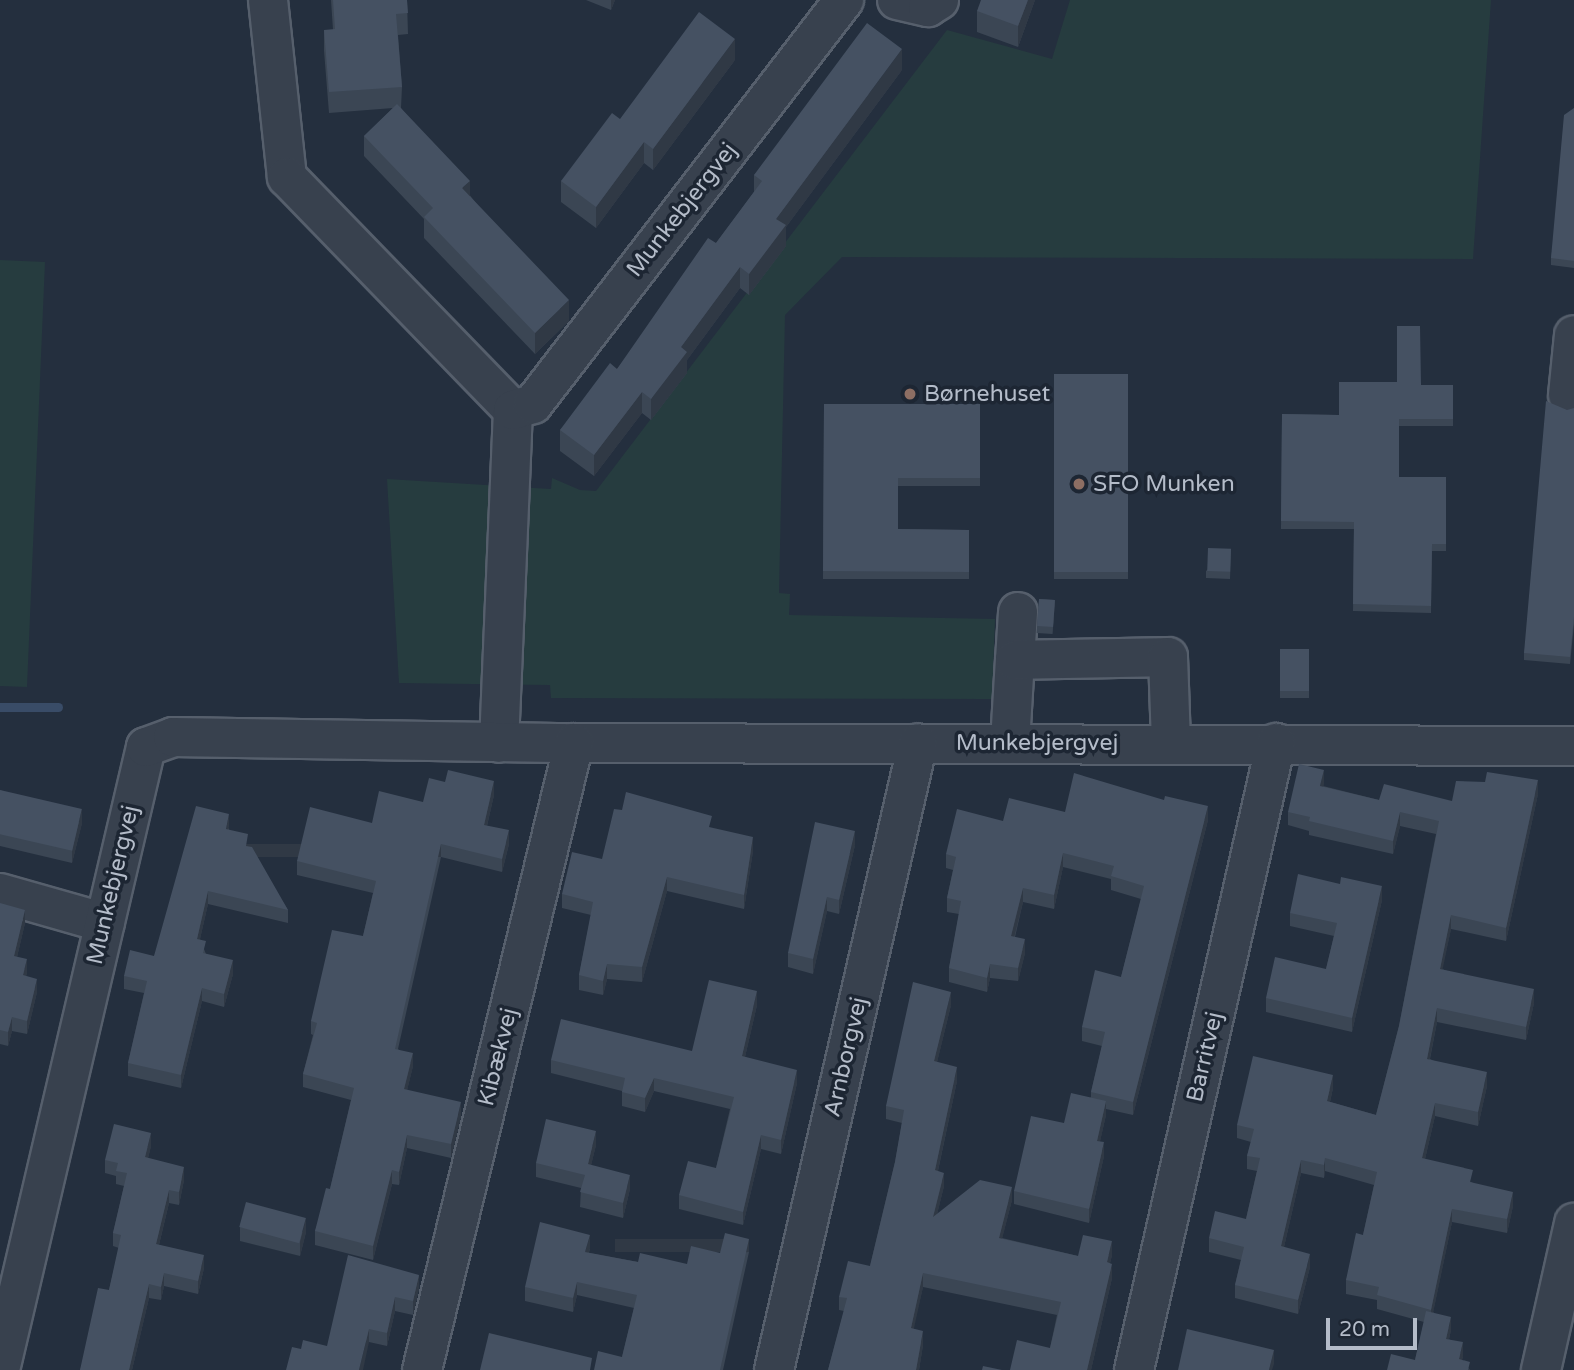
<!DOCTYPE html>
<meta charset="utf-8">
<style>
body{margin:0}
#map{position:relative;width:1574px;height:1370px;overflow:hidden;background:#242f3e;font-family:"Varela Round",sans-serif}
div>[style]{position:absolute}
.green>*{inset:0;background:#263c3f}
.stream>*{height:9px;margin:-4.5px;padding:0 4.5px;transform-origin:4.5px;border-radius:4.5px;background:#394c67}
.roads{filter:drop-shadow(2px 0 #565f6c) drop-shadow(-2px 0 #565f6c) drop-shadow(0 2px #565f6c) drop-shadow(0 -2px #565f6c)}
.minor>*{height:38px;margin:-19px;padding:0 19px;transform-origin:19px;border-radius:19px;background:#38414e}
.wall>*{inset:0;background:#3b4654;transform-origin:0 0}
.shaded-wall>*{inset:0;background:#303945;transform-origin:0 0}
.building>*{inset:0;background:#455162;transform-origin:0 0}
.dots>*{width:19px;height:19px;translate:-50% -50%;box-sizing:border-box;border:4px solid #1d2633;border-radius:50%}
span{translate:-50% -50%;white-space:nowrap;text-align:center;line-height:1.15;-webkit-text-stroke:7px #1d2633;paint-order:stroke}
.street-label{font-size:23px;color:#b4bcc9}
.poi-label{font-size:23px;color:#b4bcc9}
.left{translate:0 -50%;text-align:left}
.scale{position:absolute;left:1326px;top:1318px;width:91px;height:32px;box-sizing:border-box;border:4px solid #b4bcc9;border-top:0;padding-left:9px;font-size:21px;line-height:24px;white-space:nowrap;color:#b4bcc9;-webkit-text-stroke:5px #1d2633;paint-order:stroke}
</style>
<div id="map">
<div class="green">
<i style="clip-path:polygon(1070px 0,1491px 0,1473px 259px,842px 257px,785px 315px,779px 593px,790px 594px,789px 615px,995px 619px,992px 699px,551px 698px,550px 685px,399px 683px,387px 479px,551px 489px,552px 478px,580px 490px,596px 491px,947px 30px,1052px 59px)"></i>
<i style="clip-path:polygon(0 260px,45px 262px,27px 687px,0 686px)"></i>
</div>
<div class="stream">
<i style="left:0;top:707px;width:58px"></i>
</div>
<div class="roads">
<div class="minor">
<i style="left:268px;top:0;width:178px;rotate:83.9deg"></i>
<i style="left:287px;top:177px;width:325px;rotate:45.9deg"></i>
<i style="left:513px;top:410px;width:333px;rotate:92.4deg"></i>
<i style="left:897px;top:0;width:32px;rotate:13deg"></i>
<i style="left:928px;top:7px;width:13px;rotate:-32deg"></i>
<i style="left:1568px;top:395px;width:60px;rotate:-84.3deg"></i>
<i style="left:513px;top:410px;width:21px;rotate:-17deg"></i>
<i style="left:533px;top:404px;width:510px;rotate:-52.41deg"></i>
<i style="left:1015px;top:660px;width:48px;rotate:-86.4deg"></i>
<i style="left:1010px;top:743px;width:83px;rotate:-86.6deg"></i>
<i style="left:1015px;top:660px;width:153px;rotate:-1.1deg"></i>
<i style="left:1168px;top:657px;width:86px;rotate:88deg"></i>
<i style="left:0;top:893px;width:109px;rotate:15.9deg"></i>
<i style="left:0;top:1370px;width:640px;rotate:-76.81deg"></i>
<i style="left:146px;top:747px;width:29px;rotate:-20deg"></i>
<i style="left:173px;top:737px;width:401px;rotate:0.9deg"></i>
<i style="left:574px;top:743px;width:1000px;rotate:0.17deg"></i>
<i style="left:422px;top:1370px;width:645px;rotate:-76.37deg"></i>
<i style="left:774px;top:1370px;width:643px;rotate:-77.07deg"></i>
<i style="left:1134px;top:1370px;width:643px;rotate:-77.24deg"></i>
<i style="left:1541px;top:1370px;width:151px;rotate:-77.3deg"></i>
</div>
</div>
<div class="wall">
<i style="clip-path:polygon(331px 0,407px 0,408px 34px,398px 35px,402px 87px,401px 108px,569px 321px,535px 354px,424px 238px,424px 219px,364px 156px,364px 136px,393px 108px,329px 113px,324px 51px,324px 30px,333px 30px)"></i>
<i style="clip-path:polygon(586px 0,615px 0,611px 10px)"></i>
<i style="clip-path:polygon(1035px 0,1018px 47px,977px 32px,977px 11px)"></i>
<i style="clip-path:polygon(735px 60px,653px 170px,644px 163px,596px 228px,561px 202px,561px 181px)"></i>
<i style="clip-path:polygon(902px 70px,786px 227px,786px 246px,749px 295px,740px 288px,687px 360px,687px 373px,651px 420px,642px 413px,594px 476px,560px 451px,560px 430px,617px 369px,716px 243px,754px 192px,754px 175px)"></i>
<i style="clip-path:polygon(1574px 108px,1574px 268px,1551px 265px,1551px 258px)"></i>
<i style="left:1054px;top:374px;width:74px;height:205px"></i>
<i style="clip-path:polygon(1397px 382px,1421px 385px,1453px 385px,1453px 426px,1399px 426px,1399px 477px,1446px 477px,1446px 551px,1432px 551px,1431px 613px,1353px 611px,1354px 529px,1281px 529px,1282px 414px,1339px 415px)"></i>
<i style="clip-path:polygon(824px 404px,980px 404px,980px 486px,898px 486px,898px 529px,969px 530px,969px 579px,823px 579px)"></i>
<i style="clip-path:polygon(1574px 408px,1574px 624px,1570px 664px,1524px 660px,1524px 653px)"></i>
<i style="clip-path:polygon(1231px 549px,1230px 579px,1206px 578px,1206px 571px)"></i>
<i style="left:1039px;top:599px;width:16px;height:34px;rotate:4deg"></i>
<i style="left:1280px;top:649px;width:29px;height:49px"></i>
<i style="clip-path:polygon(1324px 784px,1323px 786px,1379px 800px,1452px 801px,1538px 794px,1506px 941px,1451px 929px,1442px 969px,1534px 1003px,1526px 1040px,1437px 1022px,1430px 1059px,1487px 1086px,1478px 1126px,1435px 1116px,1425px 1159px,1473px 1183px,1513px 1206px,1507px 1233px,1452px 1222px,1433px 1312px,1451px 1330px,1449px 1339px,1463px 1356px,1462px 1360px,1470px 1370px,1415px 1360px,1424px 1322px,1377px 1309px,1377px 1300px,1346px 1294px,1346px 1280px,1363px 1235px,1374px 1185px,1325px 1171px,1324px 1178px,1301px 1173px,1284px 1247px,1310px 1267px,1298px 1314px,1235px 1298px,1235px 1285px,1241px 1260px,1209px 1252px,1209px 1238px,1246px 1219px,1257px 1171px,1247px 1169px,1247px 1156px,1251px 1142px,1237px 1138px,1237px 1125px,1333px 1088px,1330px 1102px,1376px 1115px,1399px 1026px,1436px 834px,1400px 826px,1393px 854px,1309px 835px,1309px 831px,1288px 825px,1288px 812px)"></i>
<i style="clip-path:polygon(0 790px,82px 823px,72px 863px,0 846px)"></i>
<i style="clip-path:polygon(494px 795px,487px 826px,509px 844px,502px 872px,441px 857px,398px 1049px,413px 1066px,407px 1090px,461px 1116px,451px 1158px,407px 1148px,399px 1185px,392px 1184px,373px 1260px,315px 1245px,315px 1231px,330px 1189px,351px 1100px,303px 1087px,303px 1074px,313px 1035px,311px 1034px,311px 1021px,363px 936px,373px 893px,297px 875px,297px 861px,372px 823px,423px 802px)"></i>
<i style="clip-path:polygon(1065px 812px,1208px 820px,1133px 1115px,1106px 1109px,1106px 1115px,1100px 1141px,1104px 1156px,1089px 1223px,1014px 1204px,1014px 1191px,1064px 1123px,1091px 1097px,1091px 1092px,1102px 1046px,1082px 1041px,1082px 1027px,1121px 977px,1141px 899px,1111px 890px,1111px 879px,1063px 867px,1054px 909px,1023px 902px,1015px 937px,1025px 953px,1018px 981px,990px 978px,987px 992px,949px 982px,949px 968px,959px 914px,947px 912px,947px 898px,953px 870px,946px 868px,946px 854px,1003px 821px)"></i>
<i style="clip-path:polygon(229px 827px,229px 830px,248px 846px,288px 910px,288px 923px,208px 904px,200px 939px,206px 954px,233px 974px,224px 1007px,202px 1001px,181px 1088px,128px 1076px,128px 1063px,144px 993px,124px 989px,124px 976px,154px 956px)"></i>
<i style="clip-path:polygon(712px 828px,753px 851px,744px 909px,667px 891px,642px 982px,607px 979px,603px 995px,579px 990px,579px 975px,591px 915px,562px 908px,562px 894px,602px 859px)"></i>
<i style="clip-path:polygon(855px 845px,839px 914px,827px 911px,813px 974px,788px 967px,788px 953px)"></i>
<i style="clip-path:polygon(1382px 900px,1352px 1032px,1266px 1012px,1266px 998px,1326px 969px,1334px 936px,1290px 926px,1290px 913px)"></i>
<i style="clip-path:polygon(0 903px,25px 923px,17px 957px,27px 973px,26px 976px,37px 992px,27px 1034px,12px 1031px,8px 1046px,0 1044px)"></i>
<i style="clip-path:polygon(757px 1005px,745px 1057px,797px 1083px,781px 1154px,761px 1149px,743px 1225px,679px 1209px,679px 1195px,716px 1168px,730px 1109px,654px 1091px,645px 1112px,622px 1106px,622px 1091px,551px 1073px,551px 1060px,692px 1051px)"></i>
<i style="clip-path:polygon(951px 1005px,937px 1062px,957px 1081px,938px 1171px,944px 1186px,937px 1214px,1012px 1200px,1002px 1238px,1078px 1256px,1112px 1255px,1110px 1263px,1112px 1278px,1091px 1370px,1010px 1370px,1050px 1348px,1057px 1315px,923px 1287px,913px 1329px,923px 1345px,919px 1370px,828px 1370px,844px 1311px,839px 1310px,839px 1297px,870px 1266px,895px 1162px,902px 1123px,886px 1119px,886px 1106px)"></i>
<i style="clip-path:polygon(596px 1145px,591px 1165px,630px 1189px,623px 1218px,580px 1207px,581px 1188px,536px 1177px,536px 1163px)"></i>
<i style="clip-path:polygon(151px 1146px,148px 1158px,184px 1180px,179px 1205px,169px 1203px,159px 1245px,204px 1268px,198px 1294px,164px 1286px,161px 1300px,149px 1298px,132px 1370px,80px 1370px,109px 1290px,119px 1248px,113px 1246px,113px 1233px,124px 1186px,116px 1184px,116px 1176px,105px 1173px,105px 1160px)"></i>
<i style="clip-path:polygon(240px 1227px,306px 1232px,300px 1256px,240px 1241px)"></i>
<i style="clip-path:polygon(590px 1248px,589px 1253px,638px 1262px,687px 1264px,720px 1253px,749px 1252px,723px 1370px,594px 1370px,622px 1357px,634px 1308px,577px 1295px,573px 1312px,525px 1301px,525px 1287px)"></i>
<i style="clip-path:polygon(419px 1275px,419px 1288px,413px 1315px,395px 1311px,387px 1346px,369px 1342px,301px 1349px,327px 1346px)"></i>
</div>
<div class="shaded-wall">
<i style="clip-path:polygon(611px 0,615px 0,611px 10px)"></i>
<i style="clip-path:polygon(1028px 0,1035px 0,1018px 47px,1018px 26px)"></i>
<i style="clip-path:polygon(735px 39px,735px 60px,653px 170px,653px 149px)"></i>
<i style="clip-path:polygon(902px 49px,902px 70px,786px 227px,786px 246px,749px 295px,749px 274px,776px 219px)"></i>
<i style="clip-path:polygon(644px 142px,644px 163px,596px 228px,596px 207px)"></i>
<i style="clip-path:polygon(470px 181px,470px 202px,462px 188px)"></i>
<i style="clip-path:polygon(740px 267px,740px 288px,687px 360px,687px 373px,651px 420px,651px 399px,681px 347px)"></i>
<i style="clip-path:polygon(569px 300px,569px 321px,535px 354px,535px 333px)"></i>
<i style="clip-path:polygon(642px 392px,642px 413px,594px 476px,594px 455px)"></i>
<i style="clip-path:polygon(1324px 770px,1324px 784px,1320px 799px,1320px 786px)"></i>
<i style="clip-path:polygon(1538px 780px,1538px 794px,1506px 941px,1506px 928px)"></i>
<i style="clip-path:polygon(494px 781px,494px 795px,484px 838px,484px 825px)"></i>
<i style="clip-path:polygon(1208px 806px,1208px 820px,1133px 1115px,1133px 1102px)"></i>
<i style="clip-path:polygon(82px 809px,82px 823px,72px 863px,72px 850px)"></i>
<i style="clip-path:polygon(1400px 812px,1400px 826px,1393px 854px,1393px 841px)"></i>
<i style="clip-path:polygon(229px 814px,229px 827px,226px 842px,226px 829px)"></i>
<i style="clip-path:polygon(509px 830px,509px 844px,502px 872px,502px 859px)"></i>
<i style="clip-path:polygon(855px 831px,855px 845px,839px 914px,839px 900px)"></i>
<i style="clip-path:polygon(753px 837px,753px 851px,744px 909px,744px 895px)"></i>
<i style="left:441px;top:844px;width:13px;height:210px;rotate:90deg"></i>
<i style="clip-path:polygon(1063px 853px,1063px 867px,1054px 909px,1054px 895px)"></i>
<i style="clip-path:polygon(667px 877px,667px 891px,642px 982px,642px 967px)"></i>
<i style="clip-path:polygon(1382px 886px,1382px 900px,1352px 1032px,1352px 1018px)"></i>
<i style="clip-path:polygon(1023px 888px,1023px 902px,1011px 950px,1011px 936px)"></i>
<i style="clip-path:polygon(208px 891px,208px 904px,197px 952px,197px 939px)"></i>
<i style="clip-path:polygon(827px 897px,827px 911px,813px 974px,813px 959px)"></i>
<i style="clip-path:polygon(25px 910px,25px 923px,14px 970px,14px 956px)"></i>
<i style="clip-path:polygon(1451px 915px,1451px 929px,1440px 982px,1440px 969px)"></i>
<i style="clip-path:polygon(1025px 939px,1025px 953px,1018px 981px,1018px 968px)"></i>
<i style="clip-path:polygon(27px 959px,27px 973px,23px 989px,23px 975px)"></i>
<i style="clip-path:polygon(233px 960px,233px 974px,224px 1007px,224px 994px)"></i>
<i style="clip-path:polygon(607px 964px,607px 979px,603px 995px,603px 981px)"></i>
<i style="clip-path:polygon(990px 964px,990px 978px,987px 992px,987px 978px)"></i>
<i style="clip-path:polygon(37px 979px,37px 992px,27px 1034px,27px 1021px)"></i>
<i style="clip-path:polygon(202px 988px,202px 1001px,181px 1088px,181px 1075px)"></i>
<i style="clip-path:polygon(1534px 989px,1534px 1003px,1526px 1040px,1526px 1027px)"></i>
<i style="clip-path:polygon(757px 991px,757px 1005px,742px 1070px,742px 1056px)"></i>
<i style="clip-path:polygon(951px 992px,951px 1005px,934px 1075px,934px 1061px)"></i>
<i style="clip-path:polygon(1437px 1008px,1437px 1022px,1427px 1072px,1427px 1059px)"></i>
<i style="clip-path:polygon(12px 1017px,12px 1031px,8px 1046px,8px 1032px)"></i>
<i style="clip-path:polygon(413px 1053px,413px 1066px,404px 1103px,404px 1089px)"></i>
<i style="clip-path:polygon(957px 1067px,957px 1081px,935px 1184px,935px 1170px)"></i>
<i style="clip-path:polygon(797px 1070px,797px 1083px,781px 1154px,781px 1140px)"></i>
<i style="clip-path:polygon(1487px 1072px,1487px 1086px,1478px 1126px,1478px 1112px)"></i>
<i style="clip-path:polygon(1333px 1075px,1333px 1088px,1327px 1115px,1327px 1101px)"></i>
<i style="clip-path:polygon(654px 1078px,654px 1091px,645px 1112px,645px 1098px)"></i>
<i style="clip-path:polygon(1106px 1101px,1106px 1115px,1097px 1155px,1097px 1141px)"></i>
<i style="clip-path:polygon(461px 1102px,461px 1116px,451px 1158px,451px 1144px)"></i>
<i style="clip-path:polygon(1435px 1103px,1435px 1116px,1422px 1172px,1422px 1158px)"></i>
<i style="clip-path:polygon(596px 1131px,596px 1145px,588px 1178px,588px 1164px)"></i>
<i style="clip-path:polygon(151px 1133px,151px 1146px,145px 1170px,145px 1157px)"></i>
<i style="clip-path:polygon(407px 1135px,407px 1148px,399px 1185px,399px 1172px)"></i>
<i style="clip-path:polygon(761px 1135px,761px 1149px,743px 1225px,743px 1212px)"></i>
<i style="clip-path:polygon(1104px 1142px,1104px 1156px,1089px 1223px,1089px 1209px)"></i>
<i style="clip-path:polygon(1325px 1158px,1325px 1171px,1324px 1178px,1324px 1165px)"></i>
<i style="clip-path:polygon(1301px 1160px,1301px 1173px,1281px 1260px,1281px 1246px)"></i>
<i style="clip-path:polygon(184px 1167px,184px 1180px,179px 1205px,179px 1192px)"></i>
<i style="clip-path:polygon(392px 1170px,392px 1184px,373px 1260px,373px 1246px)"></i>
<i style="clip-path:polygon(944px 1173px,944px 1186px,933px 1231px,933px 1217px)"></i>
<i style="clip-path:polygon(630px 1175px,630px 1189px,623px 1218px,623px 1203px)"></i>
<i style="clip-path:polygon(1012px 1187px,1012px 1200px,999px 1251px,999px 1238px)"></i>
<i style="clip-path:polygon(169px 1190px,169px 1203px,156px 1257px,156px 1244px)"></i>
<i style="clip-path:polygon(1513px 1192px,1513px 1206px,1507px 1233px,1507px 1219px)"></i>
<i style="clip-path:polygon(1452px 1209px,1452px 1222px,1431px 1323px,1431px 1310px)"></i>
<i style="clip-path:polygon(306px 1218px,306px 1232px,300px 1256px,300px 1242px)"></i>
<i style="clip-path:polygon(590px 1235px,590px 1248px,585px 1265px,585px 1252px)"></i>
<i style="left:749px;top:1239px;width:13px;height:134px;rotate:90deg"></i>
<i style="clip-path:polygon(1112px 1241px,1112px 1255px,1107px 1276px,1107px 1262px)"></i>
<i style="clip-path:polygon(1310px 1254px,1310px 1267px,1298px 1314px,1298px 1300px)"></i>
<i style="clip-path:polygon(204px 1255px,204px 1268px,198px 1294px,198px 1281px)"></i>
<i style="clip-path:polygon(1112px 1264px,1112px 1278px,1091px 1370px,1087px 1370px)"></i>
<i style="clip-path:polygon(164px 1273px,164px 1286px,161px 1300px,161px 1287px)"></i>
<i style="clip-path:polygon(923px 1273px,923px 1287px,911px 1342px,911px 1328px)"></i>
<i style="clip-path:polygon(419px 1275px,419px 1288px,413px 1315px,413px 1301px)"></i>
<i style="clip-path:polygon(577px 1282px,577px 1295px,573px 1312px,573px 1298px)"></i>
<i style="clip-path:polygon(149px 1284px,149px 1298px,132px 1370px,129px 1370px)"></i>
<i style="clip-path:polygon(395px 1297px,395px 1311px,387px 1346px,387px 1333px)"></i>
<i style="clip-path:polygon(1451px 1317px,1451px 1330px,1446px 1352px,1446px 1339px)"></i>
<i style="clip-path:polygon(369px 1329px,369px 1342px,363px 1370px,359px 1370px)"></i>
<i style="clip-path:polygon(923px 1331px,923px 1345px,919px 1370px,916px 1370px)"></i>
<i style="clip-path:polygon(1463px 1342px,1463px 1356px,1460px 1370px,1459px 1359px)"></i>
<i style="clip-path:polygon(1274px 1350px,1274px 1364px,1272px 1370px,1269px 1370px)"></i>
</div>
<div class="building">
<i style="clip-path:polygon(333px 0,407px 0,408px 13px,396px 14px,402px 87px,329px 92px,324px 30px,335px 29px)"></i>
<i style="clip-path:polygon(981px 0,1028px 0,1018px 26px,977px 11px)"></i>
<i style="clip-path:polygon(699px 12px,735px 39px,653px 149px,644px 142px,596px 207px,561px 181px,612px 113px,620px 119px)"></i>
<i style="clip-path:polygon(867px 23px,902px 49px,776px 219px,786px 225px,749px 274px,740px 267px,681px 347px,687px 352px,651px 399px,642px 392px,594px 455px,560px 430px,610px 363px,617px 369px,708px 238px,716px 243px,762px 181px,754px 175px)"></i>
<i style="clip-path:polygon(397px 104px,470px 181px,462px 188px,569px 300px,535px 333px,424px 217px,433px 208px,364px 136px)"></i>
<i style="clip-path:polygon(1574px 108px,1574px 261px,1551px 258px,1564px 115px)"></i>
<i style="clip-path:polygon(1397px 326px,1420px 326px,1421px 385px,1453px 385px,1453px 419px,1399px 419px,1399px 477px,1446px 477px,1446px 544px,1432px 544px,1431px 606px,1353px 604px,1354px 522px,1281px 521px,1282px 414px,1339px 415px,1339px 382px,1397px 382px)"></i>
<i style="left:1054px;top:374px;width:74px;height:198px"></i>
<i style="clip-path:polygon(1546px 401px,1567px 410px,1574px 408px,1574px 617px,1570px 657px,1524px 653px)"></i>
<i style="clip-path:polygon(824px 404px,980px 404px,980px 478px,898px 478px,898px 529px,969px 530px,969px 572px,823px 571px)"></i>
<i style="left:1208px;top:548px;width:23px;height:23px;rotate:2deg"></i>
<i style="left:1039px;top:599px;width:16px;height:27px;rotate:4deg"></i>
<i style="left:1280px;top:649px;width:29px;height:42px"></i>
<i style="clip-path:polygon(1299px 764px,1324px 770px,1320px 786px,1379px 800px,1384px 784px,1452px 801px,1456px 781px,1485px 782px,1487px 772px,1538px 780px,1506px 928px,1451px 915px,1440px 969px,1534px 989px,1526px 1027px,1437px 1008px,1427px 1059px,1487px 1072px,1478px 1112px,1435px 1103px,1422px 1158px,1473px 1170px,1470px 1182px,1513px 1192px,1507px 1219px,1452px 1209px,1431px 1310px,1377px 1295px,1379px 1287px,1346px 1280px,1356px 1233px,1363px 1235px,1377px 1172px,1325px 1158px,1324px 1165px,1301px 1160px,1281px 1246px,1310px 1254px,1298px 1300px,1235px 1285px,1244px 1247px,1209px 1238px,1215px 1211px,1246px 1219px,1260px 1158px,1247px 1156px,1254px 1129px,1237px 1125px,1253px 1056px,1333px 1075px,1327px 1101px,1376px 1115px,1399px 1026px,1439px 821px,1400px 812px,1393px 841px,1309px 821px,1310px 817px,1288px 812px)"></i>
<i style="clip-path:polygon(448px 770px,494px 781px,484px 825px,509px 830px,502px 859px,441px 844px,395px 1049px,413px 1053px,404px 1089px,461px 1102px,451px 1144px,407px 1135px,399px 1172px,392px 1170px,373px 1246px,315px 1231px,326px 1188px,330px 1189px,354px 1088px,303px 1074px,317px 1023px,311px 1021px,332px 930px,363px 936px,376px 881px,297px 861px,310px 807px,372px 823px,379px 791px,423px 802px,429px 778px,445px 782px)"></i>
<i style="clip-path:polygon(1074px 773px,1164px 800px,1165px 796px,1208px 806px,1133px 1102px,1091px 1092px,1105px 1032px,1082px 1027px,1095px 970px,1121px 977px,1144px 886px,1111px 876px,1114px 866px,1063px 853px,1054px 895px,1023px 888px,1011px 936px,1025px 939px,1018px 968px,990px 964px,987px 978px,949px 968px,961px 901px,947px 898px,956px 857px,946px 854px,957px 809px,1003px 821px,1009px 798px,1065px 812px)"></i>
<i style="left:0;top:790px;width:84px;height:43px;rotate:13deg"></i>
<i style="clip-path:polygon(626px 792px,712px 816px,709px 827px,753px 837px,744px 895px,667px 877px,642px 967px,607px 964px,603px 981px,579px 975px,593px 902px,562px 894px,572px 852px,602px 859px,614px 809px,622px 810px)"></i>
<i style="clip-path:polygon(196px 806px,229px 814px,226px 829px,248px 834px,246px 846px,252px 847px,288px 910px,208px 891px,197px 939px,206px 941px,203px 953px,233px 960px,224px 994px,202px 988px,181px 1075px,128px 1063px,147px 981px,124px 976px,130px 950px,154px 956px)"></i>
<i style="clip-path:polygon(815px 822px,855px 831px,839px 900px,827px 897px,813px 959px,788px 953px)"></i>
<i style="clip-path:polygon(1298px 874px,1340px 884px,1341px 877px,1382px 886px,1352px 1018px,1266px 998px,1275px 957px,1326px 969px,1337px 923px,1290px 913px)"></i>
<i style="clip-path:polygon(0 903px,25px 910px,14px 956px,27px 959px,23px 975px,37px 979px,27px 1021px,12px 1017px,8px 1032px,0 1030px)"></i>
<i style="clip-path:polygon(709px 980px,757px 991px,742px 1056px,797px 1070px,781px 1140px,761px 1135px,743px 1212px,679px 1195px,688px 1161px,716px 1168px,734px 1097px,654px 1078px,645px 1098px,622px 1092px,625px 1078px,551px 1060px,561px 1019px,692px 1051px)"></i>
<i style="clip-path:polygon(913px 982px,951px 992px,934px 1061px,957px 1067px,935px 1170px,944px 1173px,933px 1217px,980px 1180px,1012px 1187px,999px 1238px,1078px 1256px,1083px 1235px,1112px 1241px,1107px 1262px,1112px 1264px,1087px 1370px,1010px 1370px,1017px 1340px,1050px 1348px,1061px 1302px,923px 1273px,911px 1328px,923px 1331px,916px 1370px,828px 1370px,847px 1298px,839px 1297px,848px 1261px,870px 1266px,895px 1162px,904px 1110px,886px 1106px)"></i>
<i style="clip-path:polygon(1071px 1093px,1106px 1101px,1097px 1141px,1104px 1142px,1089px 1209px,1014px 1191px,1031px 1116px,1064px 1123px)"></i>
<i style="clip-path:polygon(546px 1119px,596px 1131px,588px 1164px,630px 1175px,623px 1203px,580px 1192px,585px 1175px,536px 1163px)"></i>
<i style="clip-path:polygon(114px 1124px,151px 1133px,145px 1157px,184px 1167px,179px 1192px,169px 1190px,156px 1244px,204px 1255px,198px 1281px,164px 1273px,161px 1287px,149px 1284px,129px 1370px,80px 1370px,98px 1288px,109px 1290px,121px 1235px,113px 1233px,127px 1173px,116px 1171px,118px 1163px,105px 1160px)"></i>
<i style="left:246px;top:1202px;width:62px;height:26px;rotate:15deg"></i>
<i style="clip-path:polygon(540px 1222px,590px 1235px,585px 1252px,638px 1262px,640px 1253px,687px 1264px,691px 1246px,720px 1253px,725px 1233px,749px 1239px,720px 1370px,594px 1370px,598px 1351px,622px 1357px,637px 1295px,577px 1282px,573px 1298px,525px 1287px)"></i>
<i style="clip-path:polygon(348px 1255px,419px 1275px,413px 1301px,395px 1297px,387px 1333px,369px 1329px,359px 1370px,286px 1370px,292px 1347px,301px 1349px,303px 1340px,327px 1346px)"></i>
<i style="clip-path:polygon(1426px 1311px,1451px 1317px,1446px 1339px,1463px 1342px,1459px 1359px,1470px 1362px,1468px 1370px,1387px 1370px,1391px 1354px,1415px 1360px)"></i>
<i style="clip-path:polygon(1187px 1329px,1274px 1350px,1269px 1370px,1178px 1370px)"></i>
<i style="clip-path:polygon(489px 1333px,592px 1358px,590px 1370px,480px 1370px)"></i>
<i style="clip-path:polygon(983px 1366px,1002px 1370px,982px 1370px)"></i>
</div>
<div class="dots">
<i style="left:910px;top:394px;background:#8d6e63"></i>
<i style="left:1079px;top:484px;background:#8d6e63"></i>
</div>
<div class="street-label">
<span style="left:682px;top:210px;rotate:-52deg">Munkebjergvej</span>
<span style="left:1037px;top:743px">Munkebjergvej</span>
<span style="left:113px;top:885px;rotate:-77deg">Munkebjergvej</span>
<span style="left:498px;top:1057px;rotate:-76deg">Kibækvej</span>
<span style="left:846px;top:1057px;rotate:-77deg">Arnborgvej</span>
<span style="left:1205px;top:1057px;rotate:-77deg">Barritvej</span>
</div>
<div class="poi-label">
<span class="left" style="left:924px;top:394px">Børnehuset</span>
<span class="left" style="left:1093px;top:484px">SFO Munken</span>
</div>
<div class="scale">20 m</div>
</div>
